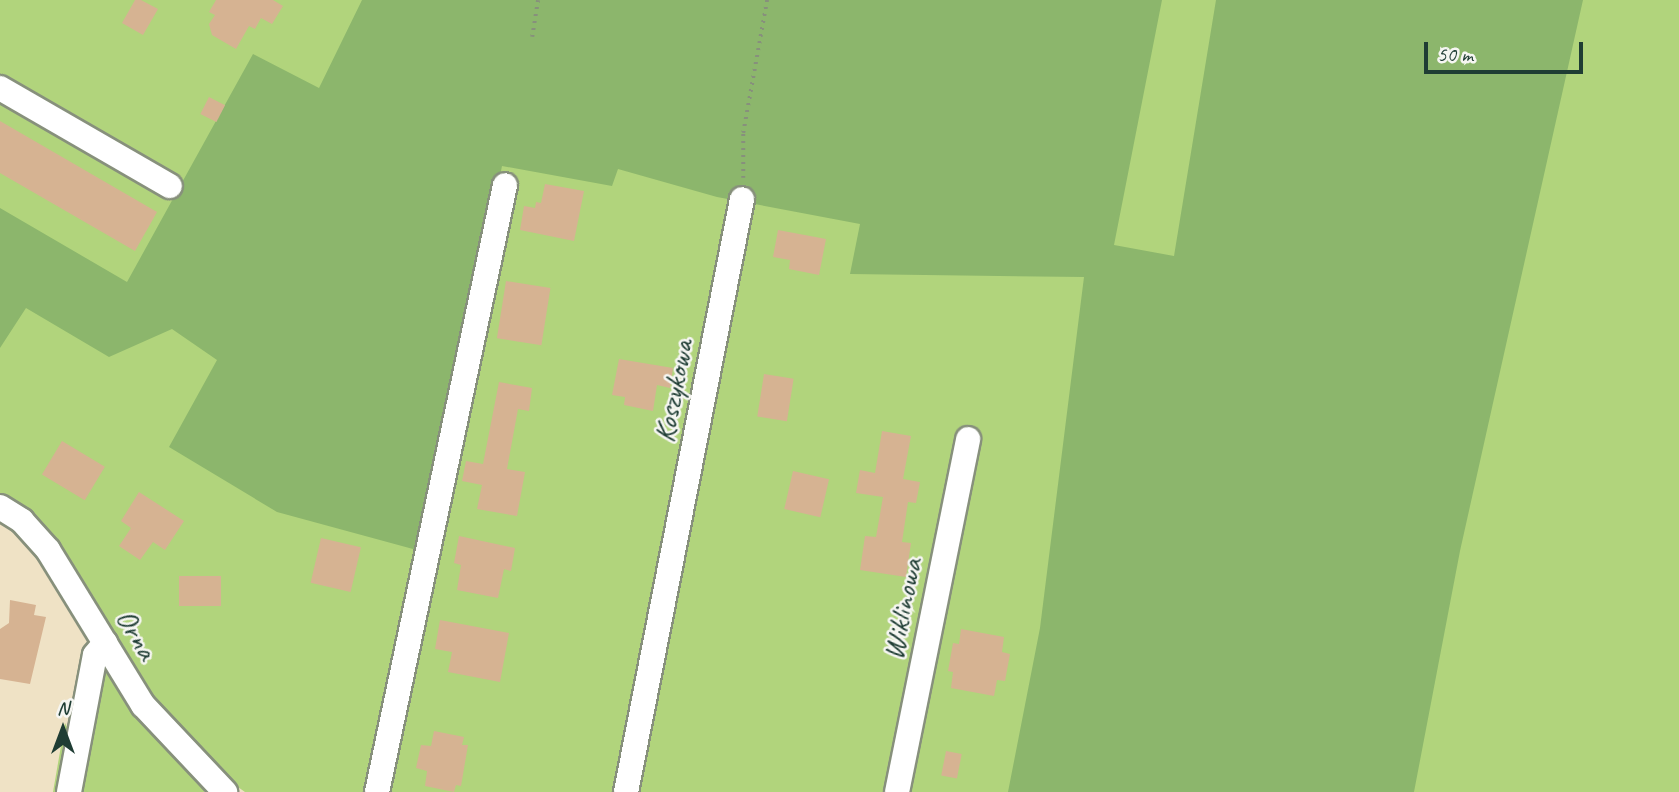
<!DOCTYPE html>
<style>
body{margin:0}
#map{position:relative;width:1679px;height:792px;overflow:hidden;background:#efe2c5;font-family:Caveat,sans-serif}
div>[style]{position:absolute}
.green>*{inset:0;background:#b1d47c}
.forest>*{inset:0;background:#8cb66c}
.building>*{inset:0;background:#d6b392;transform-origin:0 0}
.path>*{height:3.5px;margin-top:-1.75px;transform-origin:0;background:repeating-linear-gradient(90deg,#87907c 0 2px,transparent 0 7px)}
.roads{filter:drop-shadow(2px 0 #87907c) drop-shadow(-2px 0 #87907c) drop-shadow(0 2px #87907c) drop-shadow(0 -2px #87907c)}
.minor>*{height:24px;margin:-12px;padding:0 12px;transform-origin:12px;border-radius:12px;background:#fff}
span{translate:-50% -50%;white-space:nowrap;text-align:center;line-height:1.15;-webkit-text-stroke:5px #f6f6f2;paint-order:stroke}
.street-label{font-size:30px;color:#1f3d34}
.north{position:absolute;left:28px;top:694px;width:70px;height:70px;-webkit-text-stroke:5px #f6f6f2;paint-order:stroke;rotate:0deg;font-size:19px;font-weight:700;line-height:28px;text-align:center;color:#1f3d34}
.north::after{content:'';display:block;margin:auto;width:24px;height:32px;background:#1f3d34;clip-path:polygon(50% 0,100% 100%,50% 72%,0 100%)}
.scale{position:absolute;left:1424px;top:42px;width:159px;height:32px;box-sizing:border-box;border:4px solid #1f3d34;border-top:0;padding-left:9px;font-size:21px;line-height:24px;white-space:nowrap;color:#1f3d34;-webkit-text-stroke:5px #f6f6f2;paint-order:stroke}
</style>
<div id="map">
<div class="green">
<i style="clip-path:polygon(0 0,1679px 0,1679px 792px,245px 792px,211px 768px,150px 701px,46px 529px,23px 508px,0 495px)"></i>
<i style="clip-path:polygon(104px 657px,206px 783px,204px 792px,76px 792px)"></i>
<i style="clip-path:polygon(65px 723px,71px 735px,62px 792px,53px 792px)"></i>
</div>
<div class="forest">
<i style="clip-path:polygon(362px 0,1162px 0,1114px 245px,1174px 256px,1216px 0,1583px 0,1460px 551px,1414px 792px,1008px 792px,1040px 628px,1084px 277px,850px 274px,860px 224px,717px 197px,618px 169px,612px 186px,502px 166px,424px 552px,277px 512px,169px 447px,217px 360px,172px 329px,109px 357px,26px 308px,0 348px,0 208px,127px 282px,253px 54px,319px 88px)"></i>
</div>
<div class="building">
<i style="clip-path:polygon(135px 0,141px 0,158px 9px,143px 35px,122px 23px)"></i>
<i style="clip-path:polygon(216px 0,273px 0,283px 6px,272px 24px,261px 18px,255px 29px,249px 26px,236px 49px,212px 35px,209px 24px,215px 15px,209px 12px)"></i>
<i style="left:209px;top:97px;width:18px;height:19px;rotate:27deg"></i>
<i style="clip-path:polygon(0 121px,157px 212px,135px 251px,0 173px)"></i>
<i style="clip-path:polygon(545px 184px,584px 191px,574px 241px,520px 230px,524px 206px,535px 208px,536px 202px,541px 203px)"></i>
<i style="clip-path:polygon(778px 230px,826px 239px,819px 275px,789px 269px,790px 260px,773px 257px)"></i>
<i style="left:506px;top:281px;width:45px;height:58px;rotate:9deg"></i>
<i style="clip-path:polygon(619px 359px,673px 368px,670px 388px,657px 385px,653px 411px,624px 405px,625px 397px,612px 395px)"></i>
<i style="left:764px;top:374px;width:30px;height:43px;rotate:9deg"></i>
<i style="clip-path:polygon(499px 382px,532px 388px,529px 411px,518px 409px,507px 469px,525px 472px,517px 516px,477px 509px,482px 485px,462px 481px,466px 461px,483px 464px)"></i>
<i style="clip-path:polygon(882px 431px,911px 436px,903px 479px,920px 482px,916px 503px,908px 502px,902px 542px,911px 543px,906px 577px,860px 570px,865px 536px,876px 537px,883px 497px,856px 493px,860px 470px,875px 473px)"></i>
<i style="left:62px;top:441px;width:50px;height:39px;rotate:31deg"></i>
<i style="left:793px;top:471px;width:37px;height:39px;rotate:13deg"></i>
<i style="clip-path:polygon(139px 492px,184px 521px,165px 550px,153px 542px,140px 560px,119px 546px,131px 528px,121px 521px)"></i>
<i style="clip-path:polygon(459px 536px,515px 548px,511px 571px,504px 569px,498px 598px,457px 590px,461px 565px,454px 563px)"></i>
<i style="left:321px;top:538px;width:41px;height:46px;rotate:13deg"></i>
<i style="left:221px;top:576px;width:30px;height:42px;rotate:90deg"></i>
<i style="clip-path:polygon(10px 600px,36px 605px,34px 615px,46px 617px,30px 684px,0 679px,0 629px,9px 623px)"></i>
<i style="clip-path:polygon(440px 620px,509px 633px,500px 682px,448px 672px,452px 652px,435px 649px)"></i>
<i style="clip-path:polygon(961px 629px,1004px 637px,1002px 652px,1010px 654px,1005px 681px,997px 680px,994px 696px,951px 688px,953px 672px,948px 671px,953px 643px,959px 644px)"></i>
<i style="clip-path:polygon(434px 731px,464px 737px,462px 745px,468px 745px,461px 786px,456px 785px,454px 792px,425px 786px,427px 771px,416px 768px,421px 745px,431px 746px)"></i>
<i style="left:946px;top:751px;width:16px;height:25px;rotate:11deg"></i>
</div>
<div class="path">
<i style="left:532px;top:37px;width:37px;rotate:-81deg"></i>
<i style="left:743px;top:178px;width:45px;rotate:-90deg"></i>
<i style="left:743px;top:133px;width:135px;rotate:-79.8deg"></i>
</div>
<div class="roads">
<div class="minor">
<i style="left:0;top:88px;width:196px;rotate:30deg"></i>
<i style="left:0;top:507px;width:26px;rotate:32deg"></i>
<i style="left:22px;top:521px;width:39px;rotate:48deg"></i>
<i style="left:48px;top:550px;width:182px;rotate:58.5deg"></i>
<i style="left:143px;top:705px;width:120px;rotate:46.7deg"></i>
<i style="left:69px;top:792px;width:139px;rotate:-79.3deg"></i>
<i style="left:95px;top:655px;width:16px;rotate:-50deg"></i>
<i style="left:377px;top:792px;width:620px;rotate:-78.09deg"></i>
<i style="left:626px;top:792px;width:604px;rotate:-78.93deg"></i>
<i style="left:897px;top:792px;width:360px;rotate:-78.6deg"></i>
</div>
</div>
<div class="street-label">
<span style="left:673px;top:391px;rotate:-79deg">Koszykowa</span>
<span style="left:902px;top:609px;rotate:-79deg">Wiklinowa</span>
<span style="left:137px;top:634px;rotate:59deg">Orna</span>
</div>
<div class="north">N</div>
<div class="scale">50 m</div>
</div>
